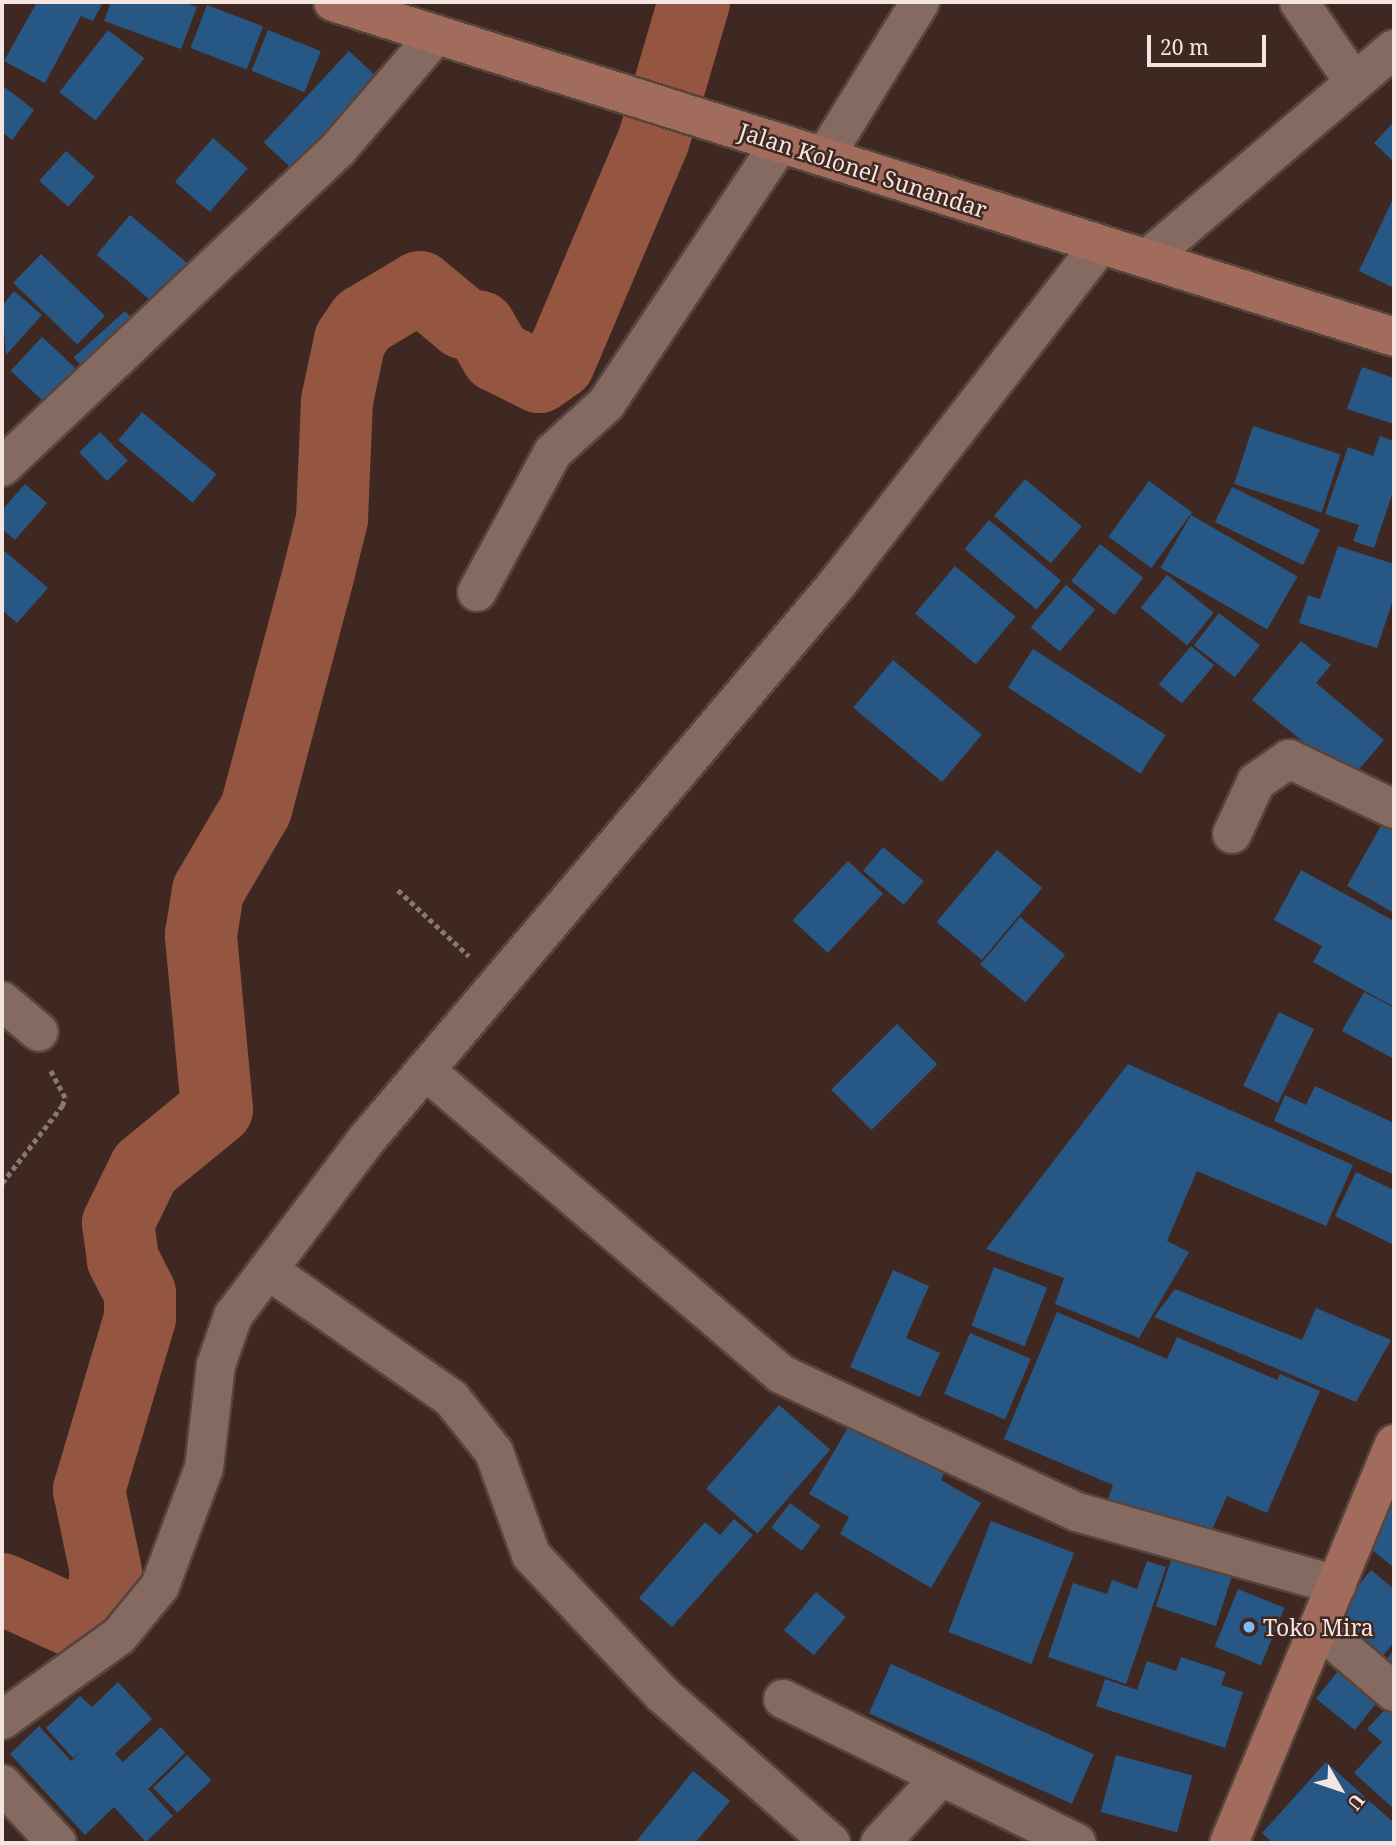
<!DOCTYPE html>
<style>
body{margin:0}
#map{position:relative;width:1396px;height:1845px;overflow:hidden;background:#3f2821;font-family:"Noto Serif",serif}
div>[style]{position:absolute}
.river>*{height:72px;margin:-36px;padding:0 36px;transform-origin:36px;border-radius:36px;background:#955641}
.building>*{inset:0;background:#275885;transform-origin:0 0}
.path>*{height:4.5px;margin-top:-2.25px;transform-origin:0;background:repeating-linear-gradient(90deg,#8a7771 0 5px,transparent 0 8.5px)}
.roads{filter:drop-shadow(2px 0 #57443d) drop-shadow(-2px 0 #57443d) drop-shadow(0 2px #57443d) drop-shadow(0 -2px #57443d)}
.minor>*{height:38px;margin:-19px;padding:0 19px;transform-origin:19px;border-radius:19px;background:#846a61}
.major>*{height:38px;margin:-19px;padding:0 19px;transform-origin:19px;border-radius:19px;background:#a16c5b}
.dots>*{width:19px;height:19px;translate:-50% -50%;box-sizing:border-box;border:4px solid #3f2821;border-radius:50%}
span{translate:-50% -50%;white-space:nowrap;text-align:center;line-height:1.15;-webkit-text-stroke:5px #3f2821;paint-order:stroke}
.street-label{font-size:23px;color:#f4e5e0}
.poi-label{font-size:23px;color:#f4e5e0}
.left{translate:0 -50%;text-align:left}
.frame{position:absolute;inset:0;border:4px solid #f4e5e0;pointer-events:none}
.north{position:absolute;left:1305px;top:1754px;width:70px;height:70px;-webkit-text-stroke:5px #3f2821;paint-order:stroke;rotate:129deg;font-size:19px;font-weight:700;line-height:28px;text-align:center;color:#f4e5e0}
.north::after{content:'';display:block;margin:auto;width:24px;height:32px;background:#f4e5e0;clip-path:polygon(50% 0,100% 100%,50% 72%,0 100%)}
.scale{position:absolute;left:1147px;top:35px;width:119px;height:32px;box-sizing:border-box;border:4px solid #f4e5e0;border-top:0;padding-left:9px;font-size:21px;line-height:24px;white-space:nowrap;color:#f4e5e0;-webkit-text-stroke:5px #3f2821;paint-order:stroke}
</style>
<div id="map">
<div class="river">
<i style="left:2px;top:1589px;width:85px;rotate:24.4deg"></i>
<i style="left:79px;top:1624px;width:33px;rotate:-46deg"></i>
<i style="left:102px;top:1600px;width:28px;rotate:-82deg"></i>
<i style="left:106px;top:1572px;width:84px;rotate:-101.7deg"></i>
<i style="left:89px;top:1490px;width:179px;rotate:-73.5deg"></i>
<i style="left:140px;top:1318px;width:25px;rotate:-90deg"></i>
<i style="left:140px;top:1293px;width:38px;rotate:-117deg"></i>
<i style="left:123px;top:1259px;width:36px;rotate:-98deg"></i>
<i style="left:118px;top:1223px;width:61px;rotate:-63.9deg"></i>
<i style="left:145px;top:1168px;width:93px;rotate:-39.3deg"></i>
<i style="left:217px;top:1109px;width:175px;rotate:-95.3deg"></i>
<i style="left:201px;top:935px;width:45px;rotate:-81deg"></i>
<i style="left:208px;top:891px;width:95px;rotate:-59.7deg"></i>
<i style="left:256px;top:809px;width:245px;rotate:-75.1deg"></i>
<i style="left:319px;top:572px;width:55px;rotate:-76.2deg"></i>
<i style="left:332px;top:519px;width:118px;rotate:-87.6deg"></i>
<i style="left:337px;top:401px;width:62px;rotate:-78deg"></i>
<i style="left:350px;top:340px;width:23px;rotate:-56deg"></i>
<i style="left:363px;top:321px;width:66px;rotate:-30.8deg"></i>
<i style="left:420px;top:287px;width:56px;rotate:39.9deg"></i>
<i style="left:463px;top:323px;width:17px;rotate:13deg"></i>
<i style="left:480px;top:327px;width:34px;rotate:60deg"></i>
<i style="left:497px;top:356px;width:47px;rotate:26.6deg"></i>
<i style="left:539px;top:377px;width:24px;rotate:-35deg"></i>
<i style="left:559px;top:363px;width:243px;rotate:-67deg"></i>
<i style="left:654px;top:139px;width:143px;rotate:-73.7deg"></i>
</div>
<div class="building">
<i style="clip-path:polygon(37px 2px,103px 2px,93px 21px,81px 16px,45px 83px,4px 61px)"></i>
<i style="clip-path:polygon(111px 2px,182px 2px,197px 7px,181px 49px,104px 21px)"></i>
<i style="left:207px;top:5px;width:60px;height:46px;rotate:21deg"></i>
<i style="left:108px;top:30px;width:46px;height:79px;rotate:38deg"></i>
<i style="left:268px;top:30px;width:57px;height:44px;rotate:22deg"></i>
<i style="left:349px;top:51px;width:54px;height:125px;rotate:43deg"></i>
<i style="clip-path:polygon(2px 85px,34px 110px,12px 140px,2px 132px)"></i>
<i style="clip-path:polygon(1394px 122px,1394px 162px,1374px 143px)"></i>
<i style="left:213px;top:138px;width:46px;height:58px;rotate:41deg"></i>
<i style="left:66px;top:151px;width:39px;height:40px;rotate:42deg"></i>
<i style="clip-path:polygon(1394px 197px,1394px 288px,1359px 271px)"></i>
<i style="left:130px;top:215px;width:85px;height:52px;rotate:40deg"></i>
<i style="left:41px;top:254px;width:89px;height:40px;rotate:44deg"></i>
<i style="clip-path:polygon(14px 291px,42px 315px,6px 355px,2px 306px)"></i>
<i style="left:125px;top:311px;width:24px;height:69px;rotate:48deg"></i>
<i style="left:42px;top:337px;width:50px;height:46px;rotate:43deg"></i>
<i style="clip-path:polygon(1362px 367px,1394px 378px,1394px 424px,1347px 409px)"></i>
<i style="left:142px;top:412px;width:97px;height:37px;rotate:40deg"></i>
<i style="left:1253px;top:426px;width:92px;height:61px;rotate:18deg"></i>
<i style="left:100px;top:432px;width:40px;height:29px;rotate:46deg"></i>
<i style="clip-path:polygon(1380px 436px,1394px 441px,1394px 489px,1374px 548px,1353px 541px,1359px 525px,1325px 514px,1348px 447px,1373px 456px)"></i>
<i style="left:1025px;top:479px;width:74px;height:48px;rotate:40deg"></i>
<i style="left:1149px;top:481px;width:53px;height:69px;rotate:36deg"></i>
<i style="clip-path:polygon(25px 484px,47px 503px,15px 540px,2px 529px,2px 510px)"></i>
<i style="left:1232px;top:487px;width:98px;height:39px;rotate:26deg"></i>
<i style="left:1191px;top:515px;width:123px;height:61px;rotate:30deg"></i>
<i style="left:989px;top:520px;width:94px;height:38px;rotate:40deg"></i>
<i style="left:1100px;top:544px;width:55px;height:47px;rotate:38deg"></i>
<i style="clip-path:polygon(1338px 546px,1394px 564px,1394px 597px,1377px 648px,1299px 623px,1308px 595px,1320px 599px)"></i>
<i style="clip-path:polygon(2px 549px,48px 588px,17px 623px,2px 610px)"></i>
<i style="left:955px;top:566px;width:79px;height:62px;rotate:40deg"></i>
<i style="left:1167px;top:575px;width:60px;height:42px;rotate:39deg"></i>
<i style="left:1066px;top:585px;width:38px;height:55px;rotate:40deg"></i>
<i style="left:1219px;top:613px;width:52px;height:41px;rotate:38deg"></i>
<i style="clip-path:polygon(1301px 641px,1331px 665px,1316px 683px,1384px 740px,1350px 780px,1252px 700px)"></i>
<i style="left:1191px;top:646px;width:30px;height:50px;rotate:40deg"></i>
<i style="left:1033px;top:649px;width:158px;height:46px;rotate:33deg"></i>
<i style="left:893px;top:660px;width:116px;height:62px;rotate:40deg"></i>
<i style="clip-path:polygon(1387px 815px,1394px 820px,1394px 913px,1347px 886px)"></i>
<i style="left:883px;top:847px;width:53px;height:31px;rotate:40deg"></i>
<i style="left:997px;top:850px;width:59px;height:94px;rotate:40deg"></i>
<i style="left:848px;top:861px;width:48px;height:81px;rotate:43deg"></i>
<i style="clip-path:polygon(1301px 870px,1394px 921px,1394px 1007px,1313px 962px,1322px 946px,1274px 920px)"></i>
<i style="left:1020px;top:917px;width:59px;height:62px;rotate:40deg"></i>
<i style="clip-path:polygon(1364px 992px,1394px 1008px,1394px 1059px,1342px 1031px)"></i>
<i style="left:1279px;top:1012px;width:39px;height:82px;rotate:26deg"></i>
<i style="left:897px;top:1024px;width:57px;height:93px;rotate:45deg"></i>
<i style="clip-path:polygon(1128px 1064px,1353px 1165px,1326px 1226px,1197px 1171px,1167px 1241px,1189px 1252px,1139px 1338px,1055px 1304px,1064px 1278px,986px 1249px)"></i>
<i style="clip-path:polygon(1315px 1086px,1394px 1123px,1392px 1174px,1274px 1121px,1285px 1095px,1306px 1105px)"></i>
<i style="clip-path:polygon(1356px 1172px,1394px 1190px,1394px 1245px,1335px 1216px)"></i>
<i style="left:994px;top:1267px;width:57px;height:63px;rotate:21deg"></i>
<i style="clip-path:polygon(893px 1270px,929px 1286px,906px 1338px,940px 1353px,920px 1397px,850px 1367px)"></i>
<i style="clip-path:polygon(1175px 1289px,1302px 1340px,1316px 1308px,1391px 1340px,1356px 1402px,1154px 1317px)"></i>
<i style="clip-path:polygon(1057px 1312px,1167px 1359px,1177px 1337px,1277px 1380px,1280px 1374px,1320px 1391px,1267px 1513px,1227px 1496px,1205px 1546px,1106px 1504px,1113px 1485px,1004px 1439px)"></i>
<i style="left:970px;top:1333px;width:66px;height:66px;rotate:23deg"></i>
<i style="left:779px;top:1405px;width:68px;height:111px;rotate:41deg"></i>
<i style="clip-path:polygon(856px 1414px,947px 1467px,941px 1480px,981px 1503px,931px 1588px,840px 1534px,849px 1517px,809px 1494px)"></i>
<i style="left:790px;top:1503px;width:38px;height:31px;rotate:37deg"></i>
<i style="clip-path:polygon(1394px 1505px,1394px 1568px,1363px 1542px)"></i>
<i style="clip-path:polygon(734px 1519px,753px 1535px,672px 1627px,639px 1598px,705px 1522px,720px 1535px)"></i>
<i style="left:991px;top:1521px;width:89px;height:119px;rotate:21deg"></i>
<i style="left:1172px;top:1557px;width:63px;height:52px;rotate:18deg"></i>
<i style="clip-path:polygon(1147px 1561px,1166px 1567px,1126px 1684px,1048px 1657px,1073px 1583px,1107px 1594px,1112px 1580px,1137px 1589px)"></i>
<i style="clip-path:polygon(1371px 1570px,1394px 1589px,1394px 1642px,1382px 1657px,1333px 1617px)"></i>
<i style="left:1238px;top:1589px;width:50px;height:62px;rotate:22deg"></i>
<i style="left:816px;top:1592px;width:39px;height:50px;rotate:40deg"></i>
<i style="clip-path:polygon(1394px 1650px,1394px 1671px,1384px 1662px)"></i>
<i style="clip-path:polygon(1181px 1657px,1226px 1672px,1221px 1685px,1243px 1692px,1225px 1748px,1096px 1706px,1105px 1679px,1137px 1690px,1147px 1661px,1176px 1671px)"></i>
<i style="left:891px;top:1664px;width:222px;height:54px;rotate:24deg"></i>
<i style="left:1343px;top:1665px;width:50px;height:43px;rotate:39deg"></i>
<i style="clip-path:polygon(118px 1682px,152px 1719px,115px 1754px,123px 1762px,161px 1727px,185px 1753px,148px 1789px,173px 1816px,146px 1842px,114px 1807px,85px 1835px,10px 1754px,39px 1726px,71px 1761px,83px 1750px,73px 1758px,46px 1728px,80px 1696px,92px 1707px)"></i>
<i style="clip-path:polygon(1391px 1703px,1394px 1705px,1394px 1809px,1354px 1773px,1382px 1742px,1367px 1729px)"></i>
<i style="left:187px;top:1755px;width:35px;height:47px;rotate:46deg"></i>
<i style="left:1116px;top:1755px;width:79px;height:59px;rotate:15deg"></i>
<i style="clip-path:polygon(1326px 1762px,1394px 1823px,1394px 1843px,1273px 1843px,1262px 1833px)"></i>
<i style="clip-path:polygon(693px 1771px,730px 1801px,695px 1843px,635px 1843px)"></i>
</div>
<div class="path">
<i style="left:398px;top:890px;width:97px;rotate:42.9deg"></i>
<i style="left:2px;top:1183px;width:98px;rotate:-52.1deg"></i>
<i style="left:62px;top:1106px;width:9px;rotate:-69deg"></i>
<i style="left:65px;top:1098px;width:32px;rotate:-118deg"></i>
</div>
<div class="roads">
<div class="minor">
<i style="left:1299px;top:2px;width:97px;rotate:55.5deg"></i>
<i style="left:825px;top:156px;width:181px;rotate:-58.3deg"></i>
<i style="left:1147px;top:259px;width:324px;rotate:-40.4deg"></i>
<i style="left:2px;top:467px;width:465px;rotate:-43.4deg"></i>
<i style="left:340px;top:147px;width:148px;rotate:-49.4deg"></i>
<i style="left:477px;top:592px;width:159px;rotate:-61.5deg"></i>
<i style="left:553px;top:452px;width:72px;rotate:-42.2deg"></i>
<i style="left:606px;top:404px;width:314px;rotate:-56.3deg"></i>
<i style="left:1232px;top:834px;width:57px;rotate:-65.2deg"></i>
<i style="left:1256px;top:782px;width:40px;rotate:-34.9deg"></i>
<i style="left:1289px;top:759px;width:116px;rotate:25.5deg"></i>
<i style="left:2px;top:1001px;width:48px;rotate:40deg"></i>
<i style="left:425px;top:1070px;width:468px;rotate:40.5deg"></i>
<i style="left:781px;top:1374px;width:327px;rotate:25deg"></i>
<i style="left:1077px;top:1512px;width:270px;rotate:15.7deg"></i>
<i style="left:268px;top:1270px;width:223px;rotate:35deg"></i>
<i style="left:451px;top:1398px;width:69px;rotate:51.5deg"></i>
<i style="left:494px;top:1452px;width:109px;rotate:70.2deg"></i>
<i style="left:531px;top:1555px;width:191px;rotate:46.7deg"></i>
<i style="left:662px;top:1694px;width:225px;rotate:41.4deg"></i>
<i style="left:1319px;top:1628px;width:99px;rotate:40.5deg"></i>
<i style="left:783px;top:1699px;width:327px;rotate:26.1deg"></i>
<i style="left:2px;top:1720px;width:144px;rotate:-35.7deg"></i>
<i style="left:119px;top:1636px;width:65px;rotate:-50.6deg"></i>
<i style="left:160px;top:1586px;width:126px;rotate:-69.6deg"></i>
<i style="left:204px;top:1468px;width:104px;rotate:-83.4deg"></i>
<i style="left:216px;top:1365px;width:52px;rotate:-70.9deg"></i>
<i style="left:233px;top:1316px;width:222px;rotate:-52.9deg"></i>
<i style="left:367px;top:1139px;width:727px;rotate:-49.74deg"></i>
<i style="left:837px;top:584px;width:426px;rotate:-52.2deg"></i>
<i style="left:2px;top:1784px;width:81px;rotate:47deg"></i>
<i style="left:880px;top:1843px;width:87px;rotate:-47.3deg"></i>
</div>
<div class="major">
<i style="left:333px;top:2px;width:1113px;rotate:17.52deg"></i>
<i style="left:1229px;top:1843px;width:432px;rotate:-67.5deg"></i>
</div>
</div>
<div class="dots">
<i style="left:1249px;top:1627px;background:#7fbdfa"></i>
</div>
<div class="street-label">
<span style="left:863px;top:170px;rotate:18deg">Jalan Kolonel Sunandar</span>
</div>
<div class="poi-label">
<span class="left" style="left:1263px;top:1627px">Toko Mira</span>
</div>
<div class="frame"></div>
<div class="north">U</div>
<div class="scale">20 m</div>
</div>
